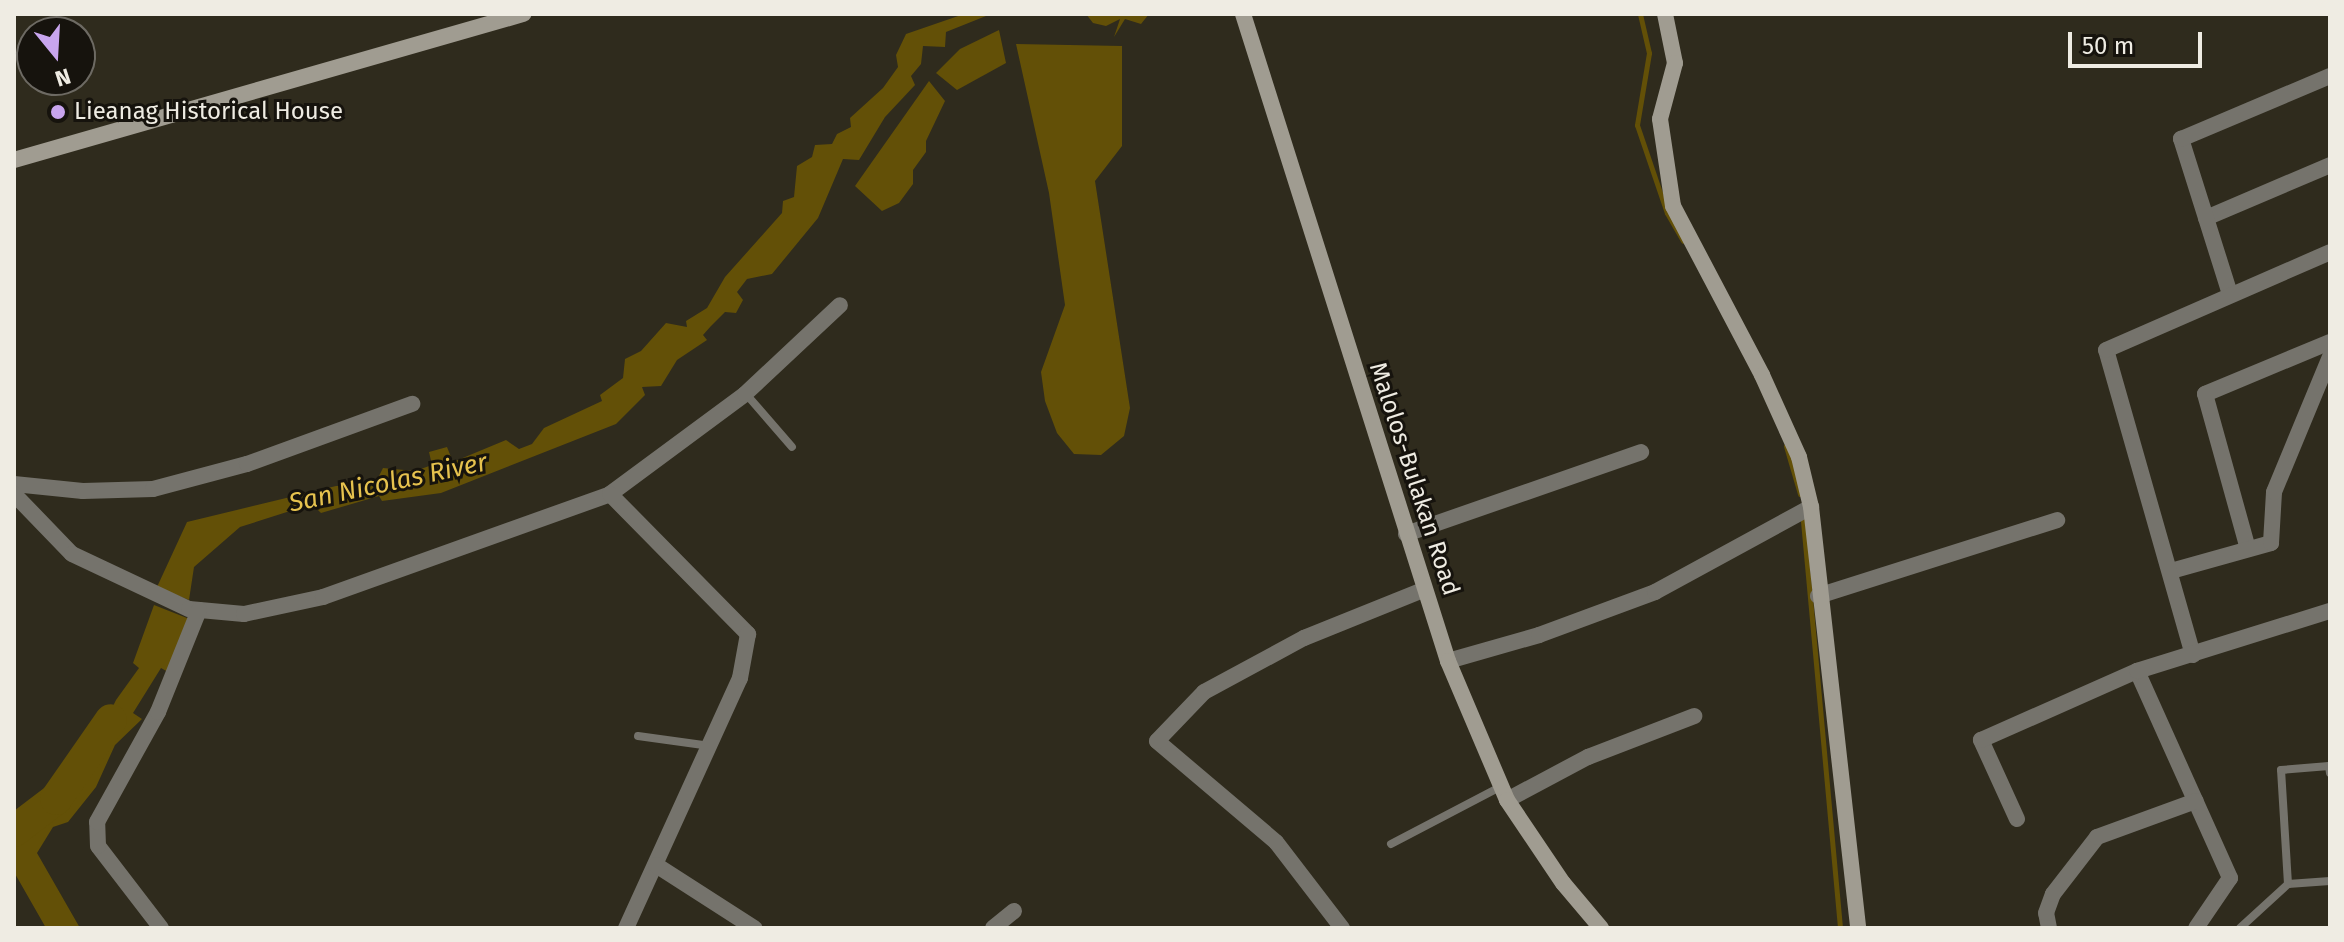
<!DOCTYPE html>
<style>
body{margin:0}
#map{position:relative;width:2344px;height:942px;overflow:hidden;background:#2f2b1d;font-family:"Fira Sans",sans-serif}
div>[style]{position:absolute}
.water>*{inset:0;background:#635007}
.stream>*{height:5px;margin:-2.5px;padding:0 2.5px;transform-origin:2.5px;border-radius:2.5px;background:#635007}
.river>*{height:32px;margin:-16px;padding:0 16px;transform-origin:16px;border-radius:16px;background:#635007}
.lane>*{height:8px;margin:-4px;padding:0 4px;transform-origin:4px;border-radius:4px;background:#75736c}
.street>*{height:16px;margin:-8px;padding:0 8px;transform-origin:8px;border-radius:8px;background:#75736c}
.secondary>*{height:16px;margin:-8px;padding:0 8px;transform-origin:8px;border-radius:8px;background:#a09c91}
.dots>*{width:22px;height:22px;translate:-50% -50%;box-sizing:border-box;border:4px solid #16130d;border-radius:50%}
span{translate:-50% -50%;white-space:nowrap;text-align:center;line-height:1.15;-webkit-text-stroke:6px #16130d;paint-order:stroke}
.poi-label{font-size:24px;color:#efece3}
.left{translate:0 -50%;text-align:left}
.street-label{font-size:24px;color:#efece3}
.water-label{font-size:26px;color:#e6c24e;font-style:italic}
.frame{position:absolute;inset:0;border:16px solid #efece3;pointer-events:none}
.north{position:absolute;left:16px;top:16px;width:80px;height:80px;box-sizing:border-box;background:#16130d;border:2px solid #6d6a63;border-radius:50%;rotate:162deg;font-size:22px;font-weight:700;line-height:32px;text-align:center;color:#efece3}
.north::after{content:'';display:block;margin:auto;width:28px;height:36px;background:#c8a5ee;clip-path:polygon(50% 0,100% 100%,50% 72%,0 100%)}
.scale{position:absolute;left:2068px;top:32px;width:134px;height:36px;box-sizing:border-box;border:4px solid #efece3;border-top:0;padding-left:10px;font-size:24px;line-height:28px;white-space:nowrap;color:#efece3;-webkit-text-stroke:6px #16130d;paint-order:stroke}
</style>
<div id="map">
<div class="water">
<i style="clip-path:polygon(964px 14px,991px 14px,946px 32px,945px 47px,923px 46px,921px 64px,911px 76px,915px 85px,885px 117px,859px 160px,843px 159px,818px 218px,772px 274px,747px 279px,737px 292px,743px 300px,736px 313px,725px 312px,711px 326px,703px 335px,707px 340px,677px 360px,661px 386px,642px 387px,645px 395px,616px 424px,441px 493px,382px 501px,379px 496px,321px 513px,312px 504px,240px 527px,194px 567px,189px 600px,157px 587px,187px 522px,336px 486px,375px 484px,383px 468px,415px 471px,432px 465px,429px 452px,447px 447px,453px 462px,506px 440px,519px 449px,532px 444px,544px 428px,602px 401px,600px 395px,623px 378px,625px 359px,641px 351px,666px 323px,687px 327px,686px 321px,707px 308px,725px 277px,782px 213px,783px 201px,794px 197px,797px 166px,812px 157px,815px 145px,832px 144px,837px 134px,851px 127px,850px 118px,883px 88px,898px 67px,896px 55px,906px 34px)"></i>
<i style="clip-path:polygon(1086px 14px,1149px 14px,1141px 24px,1125px 19px,1114px 37px,1120px 19px,1106px 26px,1093px 23px)"></i>
<i style="clip-path:polygon(999px 30px,1006px 63px,957px 90px,936px 73px,960px 49px)"></i>
<i style="clip-path:polygon(1016px 44px,1122px 46px,1122px 146px,1095px 181px,1130px 408px,1124px 436px,1101px 455px,1074px 454px,1057px 433px,1045px 401px,1041px 372px,1065px 305px,1049px 193px)"></i>
<i style="clip-path:polygon(929px 81px,945px 101px,926px 141px,926px 152px,913px 170px,913px 184px,899px 203px,882px 211px,855px 186px)"></i>
<i style="clip-path:polygon(154px 605px,192px 620px,168px 672px,161px 668px,133px 713px,142px 719px,115px 745px,96px 787px,68px 822px,53px 827px,37px 853px,80px 928px,46px 928px,14px 872px,14px 811px,57px 803px,65px 785px,81px 771px,116px 700px,139px 668px,133px 663px)"></i>
</div>
<div class="stream">
<i style="left:1640px;top:14px;width:40px;rotate:77deg"></i>
<i style="left:1649px;top:53px;width:73px;rotate:99.5deg"></i>
<i style="left:1637px;top:125px;width:93px;rotate:71.2deg"></i>
<i style="left:1667px;top:213px;width:32px;rotate:60deg"></i>
<i style="left:1786px;top:446px;width:50px;rotate:73.7deg"></i>
<i style="left:1803px;top:521px;width:409px;rotate:84.8deg"></i>
</div>
<div class="river">
<i style="left:14px;top:831px;width:53px;rotate:-37.3deg"></i>
<i style="left:56px;top:799px;width:96px;rotate:-55.2deg"></i>
</div>
<div class="lane">
<i style="left:746px;top:394px;width:70px;rotate:49deg"></i>
<i style="left:638px;top:736px;width:73px;rotate:7.9deg"></i>
<i style="left:1391px;top:844px;width:123px;rotate:-27.6deg"></i>
<i style="left:2288px;top:884px;width:42px;rotate:-4.1deg"></i>
<i style="left:2240px;top:928px;width:65px;rotate:-42.5deg"></i>
<i style="left:2288px;top:884px;width:114px;rotate:-93.5deg"></i>
<i style="left:2281px;top:770px;width:48px;rotate:-4.8deg"></i>
<i style="left:2329px;top:766px;width:7px;rotate:82deg"></i>
</div>
<div class="street">
<i style="left:2206px;top:218px;width:135px;rotate:-23.1deg"></i>
<i style="left:2230px;top:294px;width:163px;rotate:-107.5deg"></i>
<i style="left:2181px;top:139px;width:162px;rotate:-22.9deg"></i>
<i style="left:14px;top:484px;width:69px;rotate:5.8deg"></i>
<i style="left:83px;top:491px;width:70px;rotate:-1.6deg"></i>
<i style="left:153px;top:489px;width:97px;rotate:-14.9deg"></i>
<i style="left:247px;top:464px;width:176px;rotate:-20deg"></i>
<i style="left:14px;top:494px;width:83px;rotate:46deg"></i>
<i style="left:72px;top:554px;width:129px;rotate:25.2deg"></i>
<i style="left:189px;top:609px;width:55px;rotate:5.2deg"></i>
<i style="left:244px;top:614px;width:81px;rotate:-12.1deg"></i>
<i style="left:323px;top:597px;width:305px;rotate:-19.7deg"></i>
<i style="left:610px;top:494px;width:168px;rotate:-36.5deg"></i>
<i style="left:745px;top:394px;width:130px;rotate:-43.1deg"></i>
<i style="left:610px;top:494px;width:197px;rotate:45.4deg"></i>
<i style="left:748px;top:634px;width:45px;rotate:100.3deg"></i>
<i style="left:740px;top:678px;width:275px;rotate:114.5deg"></i>
<i style="left:1406px;top:534px;width:249px;rotate:-19.2deg"></i>
<i style="left:2248px;top:549px;width:161px;rotate:-105.5deg"></i>
<i style="left:2205px;top:394px;width:135px;rotate:-22.6deg"></i>
<i style="left:2171px;top:571px;width:104px;rotate:-15.6deg"></i>
<i style="left:2271px;top:543px;width:51px;rotate:-86.6deg"></i>
<i style="left:2274px;top:492px;width:146px;rotate:-67.5deg"></i>
<i style="left:1818px;top:596px;width:251px;rotate:-17.6deg"></i>
<i style="left:2193px;top:655px;width:317px;rotate:-105.9deg"></i>
<i style="left:2106px;top:350px;width:244px;rotate:-23.6deg"></i>
<i style="left:1448px;top:661px;width:95px;rotate:-15.9deg"></i>
<i style="left:1539px;top:635px;width:124px;rotate:-20.3deg"></i>
<i style="left:1655px;top:592px;width:178px;rotate:-28.6deg"></i>
<i style="left:2137px;top:671px;width:227px;rotate:65.8deg"></i>
<i style="left:2230px;top:878px;width:60px;rotate:124.2deg"></i>
<i style="left:1507px;top:800px;width:92px;rotate:-28deg"></i>
<i style="left:1588px;top:757px;width:114px;rotate:-21.1deg"></i>
<i style="left:2017px;top:819px;width:87px;rotate:-114.5deg"></i>
<i style="left:1981px;top:740px;width:171px;rotate:-23.9deg"></i>
<i style="left:2137px;top:671px;width:202px;rotate:-17.3deg"></i>
<i style="left:656px;top:865px;width:117px;rotate:32.7deg"></i>
<i style="left:161px;top:928px;width:103px;rotate:-127.5deg"></i>
<i style="left:98px;top:846px;width:24px;rotate:-92deg"></i>
<i style="left:97px;top:822px;width:126px;rotate:-61deg"></i>
<i style="left:158px;top:712px;width:110px;rotate:-68.1deg"></i>
<i style="left:993px;top:928px;width:27px;rotate:-39deg"></i>
<i style="left:1342px;top:928px;width:108px;rotate:-127.5deg"></i>
<i style="left:1276px;top:842px;width:156px;rotate:-139.7deg"></i>
<i style="left:1157px;top:741px;width:68px;rotate:-46.2deg"></i>
<i style="left:1204px;top:692px;width:114px;rotate:-28.4deg"></i>
<i style="left:1304px;top:638px;width:128px;rotate:-22deg"></i>
<i style="left:2049px;top:928px;width:15px;rotate:-101deg"></i>
<i style="left:2046px;top:913px;width:20px;rotate:-70deg"></i>
<i style="left:2053px;top:894px;width:72px;rotate:-52.3deg"></i>
<i style="left:2097px;top:837px;width:105px;rotate:-20deg"></i>
</div>
<div class="secondary">
<i style="left:1243px;top:14px;width:679px;rotate:72.42deg"></i>
<i style="left:1448px;top:661px;width:151px;rotate:67deg"></i>
<i style="left:1507px;top:800px;width:100px;rotate:56deg"></i>
<i style="left:1563px;top:883px;width:59px;rotate:49.8deg"></i>
<i style="left:1665px;top:14px;width:50px;rotate:78.5deg"></i>
<i style="left:1675px;top:63px;width:58px;rotate:105deg"></i>
<i style="left:1660px;top:119px;width:88px;rotate:81.5deg"></i>
<i style="left:1673px;top:206px;width:191px;rotate:62.2deg"></i>
<i style="left:1762px;top:375px;width:90px;rotate:65.7deg"></i>
<i style="left:1799px;top:457px;width:51px;rotate:76.5deg"></i>
<i style="left:1811px;top:507px;width:424px;rotate:83.6deg"></i>
<i style="left:14px;top:160px;width:530px;rotate:-16deg"></i>
</div>
<div class="dots">
<i style="left:58px;top:112px;background:#c8a5ee"></i>
</div>
<div class="poi-label">
<span class="left" style="left:74px;top:112px">Lieanag Historical House</span>
</div>
<div class="street-label">
<span style="left:1414px;top:479px;rotate:72deg">Malolos-Bulakan Road</span>
</div>
<div class="water-label">
<span style="left:388px;top:483px;rotate:-12deg">San Nicolas River</span>
</div>
<div class="frame"></div>
<div class="north">N</div>
<div class="scale">50 m</div>
</div>
